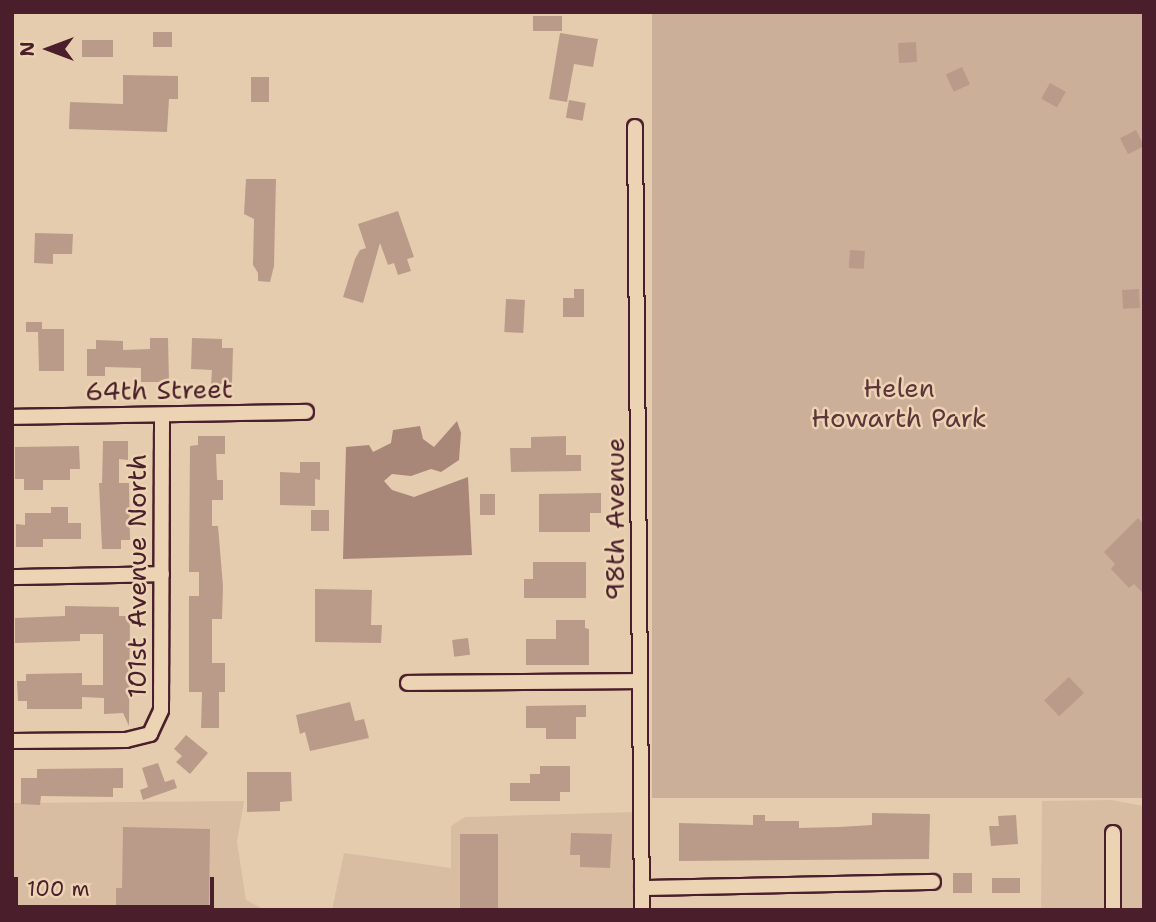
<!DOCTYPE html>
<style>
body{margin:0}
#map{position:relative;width:1156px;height:922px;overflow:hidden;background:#e6ccae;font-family:"Shantell Sans",sans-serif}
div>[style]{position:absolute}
.built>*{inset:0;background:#d9bda3}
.green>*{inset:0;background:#ccaf98;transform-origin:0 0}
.water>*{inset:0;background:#a88779}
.building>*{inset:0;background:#ba9b89;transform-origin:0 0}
.roads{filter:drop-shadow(2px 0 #4a1f2b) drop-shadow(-2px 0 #4a1f2b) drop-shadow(0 2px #4a1f2b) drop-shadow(0 -2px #4a1f2b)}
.street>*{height:14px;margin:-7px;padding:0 7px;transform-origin:7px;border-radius:7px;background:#ecd3b3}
span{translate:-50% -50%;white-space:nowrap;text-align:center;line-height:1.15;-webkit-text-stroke:5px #ecd3b3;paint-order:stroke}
.park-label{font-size:26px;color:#5e353b}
.street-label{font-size:26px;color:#4a1f2b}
.frame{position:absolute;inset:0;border:14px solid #4a1f2b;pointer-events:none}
.north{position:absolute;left:14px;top:14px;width:70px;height:70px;-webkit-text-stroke:5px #ecd3b3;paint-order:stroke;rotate:270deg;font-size:19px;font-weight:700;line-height:28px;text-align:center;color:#4a1f2b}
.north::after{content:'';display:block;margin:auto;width:24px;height:32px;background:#4a1f2b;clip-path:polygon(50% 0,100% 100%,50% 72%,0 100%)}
.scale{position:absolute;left:14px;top:877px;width:200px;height:32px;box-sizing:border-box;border:4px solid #4a1f2b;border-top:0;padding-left:9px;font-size:21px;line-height:24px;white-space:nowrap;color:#4a1f2b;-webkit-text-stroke:5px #ecd3b3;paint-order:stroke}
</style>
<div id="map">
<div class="built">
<i style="clip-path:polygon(1111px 800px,1144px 806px,1144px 910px,1041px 910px,1042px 801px)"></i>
<i style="clip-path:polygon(244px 801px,237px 842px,246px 900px,265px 910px,12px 910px,12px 803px)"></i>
<i style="clip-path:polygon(634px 812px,634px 910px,332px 910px,344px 853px,451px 868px,451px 826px,465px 817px)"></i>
</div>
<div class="green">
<i style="left:652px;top:12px;width:492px;height:786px"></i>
</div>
<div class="water">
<i style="clip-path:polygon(457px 421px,461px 433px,459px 460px,441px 472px,431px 469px,411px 476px,392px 474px,384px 481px,392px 490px,414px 497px,468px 477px,472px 555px,343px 559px,346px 447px,369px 445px,373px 452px,391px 443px,393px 430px,420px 426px,423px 439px,434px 447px)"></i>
</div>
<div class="building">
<i style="left:533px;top:16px;width:29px;height:15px"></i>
<i style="left:153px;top:32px;width:19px;height:15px"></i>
<i style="clip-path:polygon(560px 33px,598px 39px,593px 67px,574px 64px,567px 102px,549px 99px)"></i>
<i style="left:82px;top:40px;width:31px;height:17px"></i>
<i style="left:916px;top:42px;width:20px;height:18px;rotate:87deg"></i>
<i style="left:962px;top:67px;width:19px;height:18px;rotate:65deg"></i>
<i style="clip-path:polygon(123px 75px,178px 76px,178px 99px,169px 99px,167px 132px,69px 129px,70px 102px,123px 104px)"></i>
<i style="left:269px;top:77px;width:25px;height:18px;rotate:90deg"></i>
<i style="left:1050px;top:83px;width:18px;height:18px;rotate:29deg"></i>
<i style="left:569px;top:100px;width:17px;height:18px;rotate:10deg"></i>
<i style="left:1136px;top:130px;width:18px;height:18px;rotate:63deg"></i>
<i style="clip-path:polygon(246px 179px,276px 179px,274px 266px,270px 282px,258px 281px,258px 273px,253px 265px,254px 219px,244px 214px)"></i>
<i style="clip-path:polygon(398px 211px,414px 257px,407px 259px,411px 271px,398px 275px,394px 263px,388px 265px,380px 243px,363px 303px,343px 297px,355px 259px,360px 250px,366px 248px,358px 224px)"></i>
<i style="clip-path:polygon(35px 233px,73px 234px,72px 254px,53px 254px,53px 264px,34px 263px)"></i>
<i style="left:850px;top:250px;width:15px;height:18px;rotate:4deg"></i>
<i style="clip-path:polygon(574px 289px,584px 289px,584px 317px,563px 317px,563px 298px,574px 298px)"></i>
<i style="left:1139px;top:289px;width:19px;height:17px;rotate:87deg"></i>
<i style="left:506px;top:299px;width:19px;height:33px;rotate:3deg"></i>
<i style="clip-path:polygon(26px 322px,42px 322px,42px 329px,64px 329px,64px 371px,39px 371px,38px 332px,26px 332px)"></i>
<i style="clip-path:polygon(150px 338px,168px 338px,169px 382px,141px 382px,141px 368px,105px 367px,105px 376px,87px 376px,87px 349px,96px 349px,96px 340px,123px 341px,123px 350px,150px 349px)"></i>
<i style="clip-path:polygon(192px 338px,222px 339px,222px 348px,233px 348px,232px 384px,211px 384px,212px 370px,191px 369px)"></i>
<i style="clip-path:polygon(198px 436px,225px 436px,225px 454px,216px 454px,217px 480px,223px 480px,223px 500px,212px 500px,212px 526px,218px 526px,223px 586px,222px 619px,212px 619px,212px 663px,225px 663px,225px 692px,219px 692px,219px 728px,201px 728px,202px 692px,189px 692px,189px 596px,199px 596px,199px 572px,189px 572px,190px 446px,198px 445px)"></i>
<i style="clip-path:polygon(566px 436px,566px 455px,581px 455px,581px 471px,511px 472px,510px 448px,531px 448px,531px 437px)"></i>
<i style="clip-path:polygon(103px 441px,128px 441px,128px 460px,119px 459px,119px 483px,129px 483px,130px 540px,121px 540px,121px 549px,102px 549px,99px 483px,102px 483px)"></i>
<i style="clip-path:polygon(79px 446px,80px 469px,70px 469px,70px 480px,43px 480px,43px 490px,24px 490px,24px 479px,15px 479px,15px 447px)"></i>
<i style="clip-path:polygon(300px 462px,320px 462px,320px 480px,315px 479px,315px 506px,280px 505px,280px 472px,300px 473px)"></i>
<i style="clip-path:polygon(601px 493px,601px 513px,590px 513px,590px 532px,539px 532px,539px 494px)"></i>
<i style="left:480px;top:494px;width:15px;height:21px"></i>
<i style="clip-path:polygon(51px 507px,68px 507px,68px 523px,81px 523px,81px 539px,43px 539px,43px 547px,16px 547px,16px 524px,25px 525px,25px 513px,51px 513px)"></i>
<i style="left:311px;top:510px;width:18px;height:21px"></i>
<i style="clip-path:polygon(1138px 518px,1144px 524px,1144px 594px,1134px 584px,1129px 588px,1111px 569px,1115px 564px,1104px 552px)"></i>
<i style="clip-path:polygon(533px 562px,586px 562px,586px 598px,524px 598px,524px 579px,533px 579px)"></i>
<i style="clip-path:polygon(315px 589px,372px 590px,371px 625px,382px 625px,381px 643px,315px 642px)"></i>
<i style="clip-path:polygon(65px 606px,119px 607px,119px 616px,130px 616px,129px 726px,123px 713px,104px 714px,104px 698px,82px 697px,82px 709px,27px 709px,27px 701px,18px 701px,17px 681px,26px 681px,26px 674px,82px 673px,82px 685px,103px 685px,103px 634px,80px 634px,80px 641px,15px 643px,15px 618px,65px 616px)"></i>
<i style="clip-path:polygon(556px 620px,585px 620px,585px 628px,589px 629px,589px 665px,526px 665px,526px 639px,556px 639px)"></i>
<i style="left:468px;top:638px;width:17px;height:16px;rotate:83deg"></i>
<i style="left:1069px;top:677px;width:22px;height:34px;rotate:47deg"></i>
<i style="clip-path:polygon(350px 702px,355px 721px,364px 719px,369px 738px,310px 751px,305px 732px,300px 734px,296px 715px)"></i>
<i style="clip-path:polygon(586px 705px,586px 717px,576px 717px,576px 739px,546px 739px,546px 728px,526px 728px,526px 706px)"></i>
<i style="clip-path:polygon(186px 735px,208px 753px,190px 774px,176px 762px,182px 756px,174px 749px)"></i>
<i style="clip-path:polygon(158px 763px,165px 782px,174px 779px,177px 788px,143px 800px,140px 790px,148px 787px,142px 768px)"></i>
<i style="clip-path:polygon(540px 766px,570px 766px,570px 792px,560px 792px,560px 801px,510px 801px,510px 783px,530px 783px,530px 774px,540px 774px)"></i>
<i style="clip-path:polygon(123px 768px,123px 788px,113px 788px,113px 797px,41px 796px,40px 805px,21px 804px,21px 778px,37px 778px,37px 769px)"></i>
<i style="clip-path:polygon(247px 772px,291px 772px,292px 801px,280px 802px,280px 811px,247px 812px)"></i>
<i style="clip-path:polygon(872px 813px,930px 814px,929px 859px,679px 861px,679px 823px,753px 825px,753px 815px,765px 815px,765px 821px,799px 821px,799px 828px,839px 827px,872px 825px)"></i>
<i style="clip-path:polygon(1016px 815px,1018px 844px,991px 846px,989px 826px,999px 826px,998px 816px)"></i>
<i style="clip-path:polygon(123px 827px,210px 829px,209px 910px,122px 910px,122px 906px,116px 906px,116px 888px,122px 888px)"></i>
<i style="clip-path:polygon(571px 833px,612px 834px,610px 868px,580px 867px,580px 855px,570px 855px)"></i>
<i style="left:460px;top:834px;width:38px;height:76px"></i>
<i style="left:953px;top:873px;width:19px;height:20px"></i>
<i style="left:992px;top:878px;width:28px;height:15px"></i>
</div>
<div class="roads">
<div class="street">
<i style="left:635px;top:127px;width:783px;rotate:89.49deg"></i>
<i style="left:12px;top:417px;width:294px;rotate:-1deg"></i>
<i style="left:12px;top:577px;width:150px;rotate:-1.1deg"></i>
<i style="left:408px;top:683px;width:231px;rotate:-0.5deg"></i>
<i style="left:12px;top:741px;width:114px;rotate:-0.5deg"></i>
<i style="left:126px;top:740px;width:25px;rotate:-14deg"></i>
<i style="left:150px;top:734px;width:26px;rotate:-65deg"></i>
<i style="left:161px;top:710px;width:295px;rotate:-89.8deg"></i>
<i style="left:1113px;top:833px;width:77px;rotate:90deg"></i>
<i style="left:642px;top:888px;width:291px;rotate:-1.2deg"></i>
</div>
</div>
<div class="park-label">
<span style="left:899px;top:403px">Helen<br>Howarth Park</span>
</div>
<div class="street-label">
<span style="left:159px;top:390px;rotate:-1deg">64th Street</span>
<span style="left:615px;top:519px;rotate:-90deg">98th Avenue</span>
<span style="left:137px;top:576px;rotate:-90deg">101st Avenue North</span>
</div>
<div class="frame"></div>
<div class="north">N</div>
<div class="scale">100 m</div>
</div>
